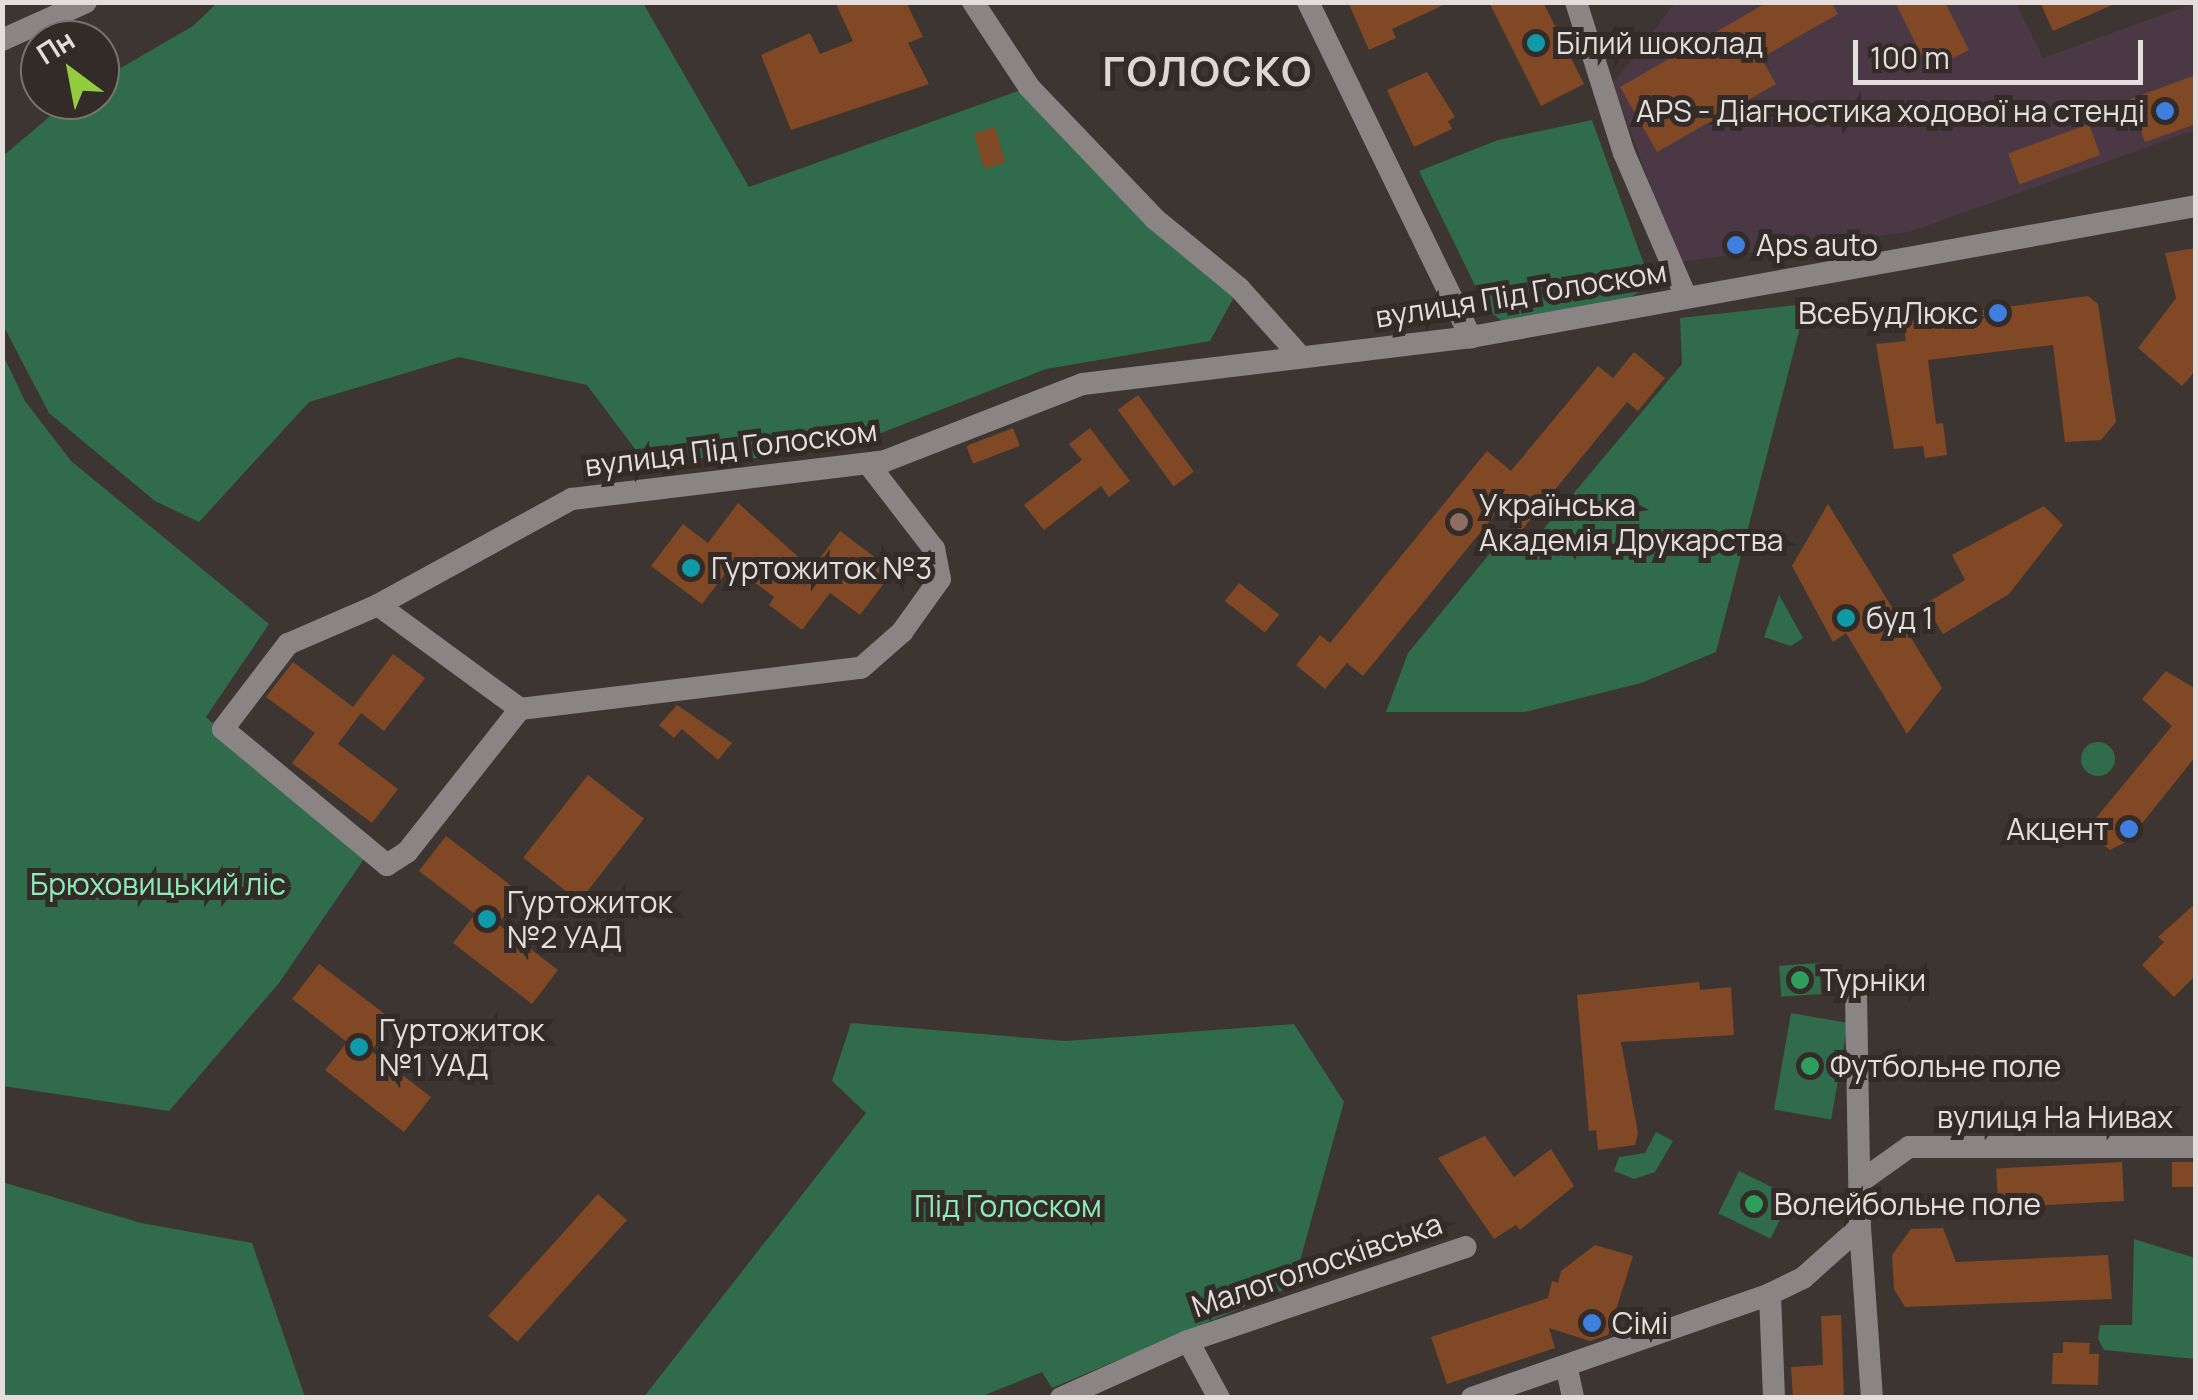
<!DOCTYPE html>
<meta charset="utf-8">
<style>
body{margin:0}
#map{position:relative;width:2198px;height:1400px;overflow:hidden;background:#3d3531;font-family:Manrope,sans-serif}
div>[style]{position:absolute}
.industrial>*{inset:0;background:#4a3944}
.green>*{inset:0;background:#306b4b;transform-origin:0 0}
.round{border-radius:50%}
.building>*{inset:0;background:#814825;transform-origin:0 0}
.minor>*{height:22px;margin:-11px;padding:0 11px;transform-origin:11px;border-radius:11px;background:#8a8584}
.dots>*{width:28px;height:28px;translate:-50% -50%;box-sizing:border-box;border:5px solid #332b27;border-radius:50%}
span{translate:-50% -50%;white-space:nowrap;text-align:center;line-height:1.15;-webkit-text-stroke:10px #332b27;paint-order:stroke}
.poi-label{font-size:30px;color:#e3dedb}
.left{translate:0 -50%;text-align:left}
.right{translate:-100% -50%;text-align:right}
.street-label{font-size:30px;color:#e3dedb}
.park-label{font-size:30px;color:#8bedb5}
.district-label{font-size:40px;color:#e1d7d2;font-weight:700;letter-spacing:2.5px}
.frame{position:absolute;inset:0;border:5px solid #e3dedb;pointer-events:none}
.north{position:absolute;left:20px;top:20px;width:100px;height:100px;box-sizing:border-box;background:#332b27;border:2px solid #79736f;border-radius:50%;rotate:328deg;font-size:28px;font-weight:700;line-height:40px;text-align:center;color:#e3dedb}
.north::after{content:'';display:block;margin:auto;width:35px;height:45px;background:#93cd3e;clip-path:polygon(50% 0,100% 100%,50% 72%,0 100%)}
.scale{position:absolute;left:1853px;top:40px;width:290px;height:45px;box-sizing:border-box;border:5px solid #e3dedb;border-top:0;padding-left:12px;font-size:30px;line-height:35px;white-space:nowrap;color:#e3dedb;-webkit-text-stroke:8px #332b27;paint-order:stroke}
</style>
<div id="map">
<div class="industrial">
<i style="clip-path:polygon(1675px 3px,2016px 3px,2043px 58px,2195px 3px,2195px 130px,1909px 232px,1678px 262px,1613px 83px)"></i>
</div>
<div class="green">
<i style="clip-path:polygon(217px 3px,643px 3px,749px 187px,1029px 87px,1239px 288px,1210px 341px,1046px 369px,858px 442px,750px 459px,641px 457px,587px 385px,459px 357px,309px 402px,199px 522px,155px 501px,49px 413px,3px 325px,2px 157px,69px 100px,100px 100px,100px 80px,193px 26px)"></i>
<i style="clip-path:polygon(1592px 120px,1651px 284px,1628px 299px,1502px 321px,1487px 310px,1419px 171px,1498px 140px)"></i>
<i style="clip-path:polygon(1806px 304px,1716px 652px,1641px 683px,1525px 712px,1386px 712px,1408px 653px,1500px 541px,1532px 543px,1682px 364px,1680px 318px)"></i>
<i style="clip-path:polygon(2px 353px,25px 401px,71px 461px,269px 624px,206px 717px,364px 859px,279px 983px,169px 1111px,3px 1086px)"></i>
<i style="clip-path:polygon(1779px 595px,1803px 638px,1791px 646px,1764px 637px)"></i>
<i class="round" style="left:2081px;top:742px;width:34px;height:34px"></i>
<i style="left:1819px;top:963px;width:31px;height:40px;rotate:86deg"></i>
<i style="left:1791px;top:1013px;width:58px;height:98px;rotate:10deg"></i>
<i style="clip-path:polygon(851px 1023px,1065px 1041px,1294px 1024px,1344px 1102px,1293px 1286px,1052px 1388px,1042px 1372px,980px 1397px,643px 1398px,866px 1113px,832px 1081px)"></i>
<i style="clip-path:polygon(1656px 1132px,1673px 1141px,1655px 1172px,1634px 1179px,1614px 1171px,1619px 1157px,1645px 1153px)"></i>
<i style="left:1739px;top:1171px;width:58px;height:47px;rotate:26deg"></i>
<i style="clip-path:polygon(2px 1182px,141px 1223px,252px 1243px,305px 1397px,3px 1397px)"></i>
<i style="clip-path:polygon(2134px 1239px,2195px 1258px,2195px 1359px,2104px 1350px,2098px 1339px,2100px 1325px,2132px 1325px)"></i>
</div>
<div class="building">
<i style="clip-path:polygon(835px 2px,906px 2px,923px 37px,908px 43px,929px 84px,791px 130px,761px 55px,810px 33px,820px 54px,853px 41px)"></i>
<i style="clip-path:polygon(1348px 2px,1450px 2px,1392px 29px,1396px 38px,1369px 50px)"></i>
<i style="clip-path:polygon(1489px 2px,1543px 2px,1584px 84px,1541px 106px)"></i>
<i style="clip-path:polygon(1768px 2px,1831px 2px,1838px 14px,1761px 58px,1776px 84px,1657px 152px,1620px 87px)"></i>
<i style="clip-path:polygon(1895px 2px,1945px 2px,1969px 50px,1929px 70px)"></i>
<i style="clip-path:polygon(2040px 2px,2119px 2px,2053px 31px)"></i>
<i style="clip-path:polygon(1427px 72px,1455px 117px,1448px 121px,1452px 129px,1414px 147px,1387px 90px)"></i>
<i style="clip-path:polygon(2196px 75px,2196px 124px,2145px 142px,2130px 99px)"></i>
<i style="left:2089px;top:124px;width:33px;height:86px;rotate:70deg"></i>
<i style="left:995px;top:127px;width:37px;height:22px;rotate:74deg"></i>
<i style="clip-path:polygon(2196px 248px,2196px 370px,2182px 386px,2138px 348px,2176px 298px,2165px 253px)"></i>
<i style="clip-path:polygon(2088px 296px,2098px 304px,2116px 422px,2101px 440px,2065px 442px,2053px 345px,1928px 360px,1936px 424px,1943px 423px,1947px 455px,1925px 458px,1923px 446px,1894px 449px,1876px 344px,1906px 341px,1903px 321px)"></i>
<i style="clip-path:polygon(1634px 352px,1665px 378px,1638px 411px,1627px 402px,1521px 531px,1497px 512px,1363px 676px,1347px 663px,1325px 689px,1296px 665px,1320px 635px,1330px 643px,1487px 451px,1511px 471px,1598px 366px,1613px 378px)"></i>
<i style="left:1138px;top:395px;width:95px;height:25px;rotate:54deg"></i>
<i style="left:1013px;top:428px;width:19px;height:50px;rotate:69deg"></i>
<i style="clip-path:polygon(1090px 428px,1130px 481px,1109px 497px,1101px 486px,1044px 530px,1024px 505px,1082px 460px,1069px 444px)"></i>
<i style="clip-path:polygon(738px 503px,812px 569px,840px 531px,893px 571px,860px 615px,830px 593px,802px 630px,769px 605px,774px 597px,732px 565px,702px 604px,651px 566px,683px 524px,708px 543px)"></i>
<i style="clip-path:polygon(1828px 504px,1942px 688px,1907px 734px,1846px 633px,1833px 642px,1792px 566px)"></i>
<i style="clip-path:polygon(2044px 506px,2063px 525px,2009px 594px,1943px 634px,1925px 604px,1965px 580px,1952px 555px)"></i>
<i style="left:1239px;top:583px;width:51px;height:23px;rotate:38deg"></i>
<i style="clip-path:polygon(393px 654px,425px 678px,384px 731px,361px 713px,338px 744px,398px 789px,372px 823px,292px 763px,315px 733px,266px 697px,293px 662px,353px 707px)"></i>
<i style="clip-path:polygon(2166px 671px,2196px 689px,2196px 756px,2128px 841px,2110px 850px,2086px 830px,2172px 726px,2142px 699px)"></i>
<i style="clip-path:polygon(677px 705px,732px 743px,718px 760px,682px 729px,674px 738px,659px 725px)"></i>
<i style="left:588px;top:775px;width:71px;height:105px;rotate:38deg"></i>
<i style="clip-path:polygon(446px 836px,522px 894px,498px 924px,558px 970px,532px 1004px,453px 943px,475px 914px,419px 871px)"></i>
<i style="clip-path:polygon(2196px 903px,2196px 975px,2174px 997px,2142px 965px,2164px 942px,2158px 937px)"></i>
<i style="clip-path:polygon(319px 964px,394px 1021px,371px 1051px,431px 1097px,404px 1132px,325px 1070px,347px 1042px,292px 999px)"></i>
<i style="clip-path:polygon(1699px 982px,1700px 990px,1731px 987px,1734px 1035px,1621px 1042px,1638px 1133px,1635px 1145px,1598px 1150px,1596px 1130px,1589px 1131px,1577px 995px)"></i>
<i style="clip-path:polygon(1485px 1136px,1514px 1177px,1551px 1149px,1574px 1186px,1520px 1230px,1516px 1225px,1494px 1239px,1438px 1158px)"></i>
<i style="left:2122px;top:1162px;width:39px;height:126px;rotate:87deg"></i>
<i style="left:2172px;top:1162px;width:24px;height:25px"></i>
<i style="left:598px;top:1194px;width:39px;height:164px;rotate:42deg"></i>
<i style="clip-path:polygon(1943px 1228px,1956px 1262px,2108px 1255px,2112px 1299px,1905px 1307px,1894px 1289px,1892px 1255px,1911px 1229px)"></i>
<i style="clip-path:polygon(1595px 1245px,1633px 1256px,1608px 1335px,1590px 1341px,1549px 1328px,1555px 1348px,1447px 1384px,1431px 1337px,1548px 1298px,1552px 1281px,1558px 1283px,1561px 1271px)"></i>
<i style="clip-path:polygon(1841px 1315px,1844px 1398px,1793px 1398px,1791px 1367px,1823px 1365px,1821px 1316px)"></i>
<i style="clip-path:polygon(2063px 1342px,2090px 1343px,2089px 1354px,2099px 1354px,2098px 1385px,2052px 1384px,2053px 1353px,2063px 1353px)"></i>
</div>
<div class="minor">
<i style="left:973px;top:2px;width:102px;rotate:56.6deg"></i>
<i style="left:1029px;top:87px;width:182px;rotate:46.3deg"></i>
<i style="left:1155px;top:219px;width:109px;rotate:39.4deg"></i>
<i style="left:1239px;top:288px;width:91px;rotate:48.1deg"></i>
<i style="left:1308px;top:2px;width:373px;rotate:64.1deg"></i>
<i style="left:1576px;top:2px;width:158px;rotate:72.4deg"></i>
<i style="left:1624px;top:153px;width:157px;rotate:66.7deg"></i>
<i style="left:2px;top:40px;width:92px;rotate:-24.3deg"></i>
<i style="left:378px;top:605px;width:176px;rotate:36.2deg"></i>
<i style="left:520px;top:709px;width:343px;rotate:-6.9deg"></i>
<i style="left:861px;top:668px;width:55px;rotate:-41.3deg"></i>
<i style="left:902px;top:632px;width:65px;rotate:-54.4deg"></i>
<i style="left:940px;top:579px;width:31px;rotate:-101deg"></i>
<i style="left:934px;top:549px;width:106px;rotate:-127.7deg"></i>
<i style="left:520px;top:709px;width:182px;rotate:128.3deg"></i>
<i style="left:407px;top:852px;width:24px;rotate:147deg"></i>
<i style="left:387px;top:865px;width:213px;rotate:-140.3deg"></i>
<i style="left:223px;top:729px;width:107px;rotate:-52.6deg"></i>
<i style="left:288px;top:644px;width:98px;rotate:-23.4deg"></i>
<i style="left:378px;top:605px;width:221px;rotate:-28.7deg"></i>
<i style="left:572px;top:499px;width:315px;rotate:-6.9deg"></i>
<i style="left:885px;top:461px;width:212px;rotate:-21.3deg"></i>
<i style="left:1083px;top:384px;width:391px;rotate:-6.9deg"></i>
<i style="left:1471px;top:337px;width:737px;rotate:-10.24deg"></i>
<i style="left:1856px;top:995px;width:232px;rotate:89deg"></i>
<i style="left:1860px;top:1227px;width:171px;rotate:86deg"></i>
<i style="left:1864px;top:1179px;width:55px;rotate:-35.4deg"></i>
<i style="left:1909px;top:1147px;width:287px"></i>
<i style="left:1770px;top:1294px;width:104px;rotate:87.8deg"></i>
<i style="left:1188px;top:1341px;width:293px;rotate:-18.7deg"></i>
<i style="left:1567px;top:1369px;width:30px;rotate:78deg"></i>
<i style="left:1061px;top:1398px;width:139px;rotate:-24.2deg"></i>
<i style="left:1188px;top:1341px;width:65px;rotate:61.5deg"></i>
<i style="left:1472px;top:1398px;width:316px;rotate:-19.2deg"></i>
<i style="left:1770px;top:1294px;width:37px;rotate:-26deg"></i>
<i style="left:1803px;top:1278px;width:76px;rotate:-41.8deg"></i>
</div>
<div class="dots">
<i style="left:1536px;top:43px;background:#0f9aa8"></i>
<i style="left:2165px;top:111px;background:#3f7fe0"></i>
<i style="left:1736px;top:245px;background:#3f7fe0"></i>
<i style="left:1998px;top:313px;background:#3f7fe0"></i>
<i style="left:1459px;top:522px;background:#8d6e63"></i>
<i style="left:691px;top:568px;background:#0f9aa8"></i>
<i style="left:1846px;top:618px;background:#0f9aa8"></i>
<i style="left:2129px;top:829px;background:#3f7fe0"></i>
<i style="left:487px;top:919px;background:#0f9aa8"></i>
<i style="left:1800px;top:980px;background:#2e9e5b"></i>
<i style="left:359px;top:1047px;background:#0f9aa8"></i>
<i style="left:1810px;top:1066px;background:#2e9e5b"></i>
<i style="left:1754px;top:1204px;background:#2e9e5b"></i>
<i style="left:1592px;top:1323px;background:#3f7fe0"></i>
</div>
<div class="poi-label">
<span class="left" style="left:1556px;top:43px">Білий шоколад</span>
<span class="right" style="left:2145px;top:111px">APS - Діагностика ходової на стенді</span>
<span class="left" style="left:1756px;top:245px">Aps auto</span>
<span class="right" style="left:1978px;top:313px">ВсеБудЛюкс</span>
<span class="left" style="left:1479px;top:522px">Українська<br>Академія Друкарства</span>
<span class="left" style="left:711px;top:568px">Гуртожиток №3</span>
<span class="left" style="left:1866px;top:618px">буд 1</span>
<span class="right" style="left:2109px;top:829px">Акцент</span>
<span class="left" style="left:507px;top:919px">Гуртожиток<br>№2 УАД</span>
<span class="left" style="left:1820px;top:980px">Турніки</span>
<span class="left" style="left:379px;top:1047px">Гуртожиток<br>№1 УАД</span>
<span class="left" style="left:1830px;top:1066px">Футбольне поле</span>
<span class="left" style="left:1774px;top:1204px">Волейбольне поле</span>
<span class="left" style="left:1612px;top:1323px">Сімі</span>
</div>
<div class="street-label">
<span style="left:1521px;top:294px;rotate:-9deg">вулиця Під Голоском</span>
<span style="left:731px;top:448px;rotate:-7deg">вулиця Під Голоском</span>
<span style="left:2055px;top:1117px">вулиця На Нивах</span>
<span style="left:1317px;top:1265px;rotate:-19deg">Малоголосківська</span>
</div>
<div class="park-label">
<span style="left:158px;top:884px">Брюховицький ліс</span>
<span style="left:1008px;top:1206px">Під Голоском</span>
</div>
<div class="district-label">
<span style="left:1208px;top:71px">ГОЛОСКО</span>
</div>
<div class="frame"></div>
<div class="north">Пн</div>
<div class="scale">100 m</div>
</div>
